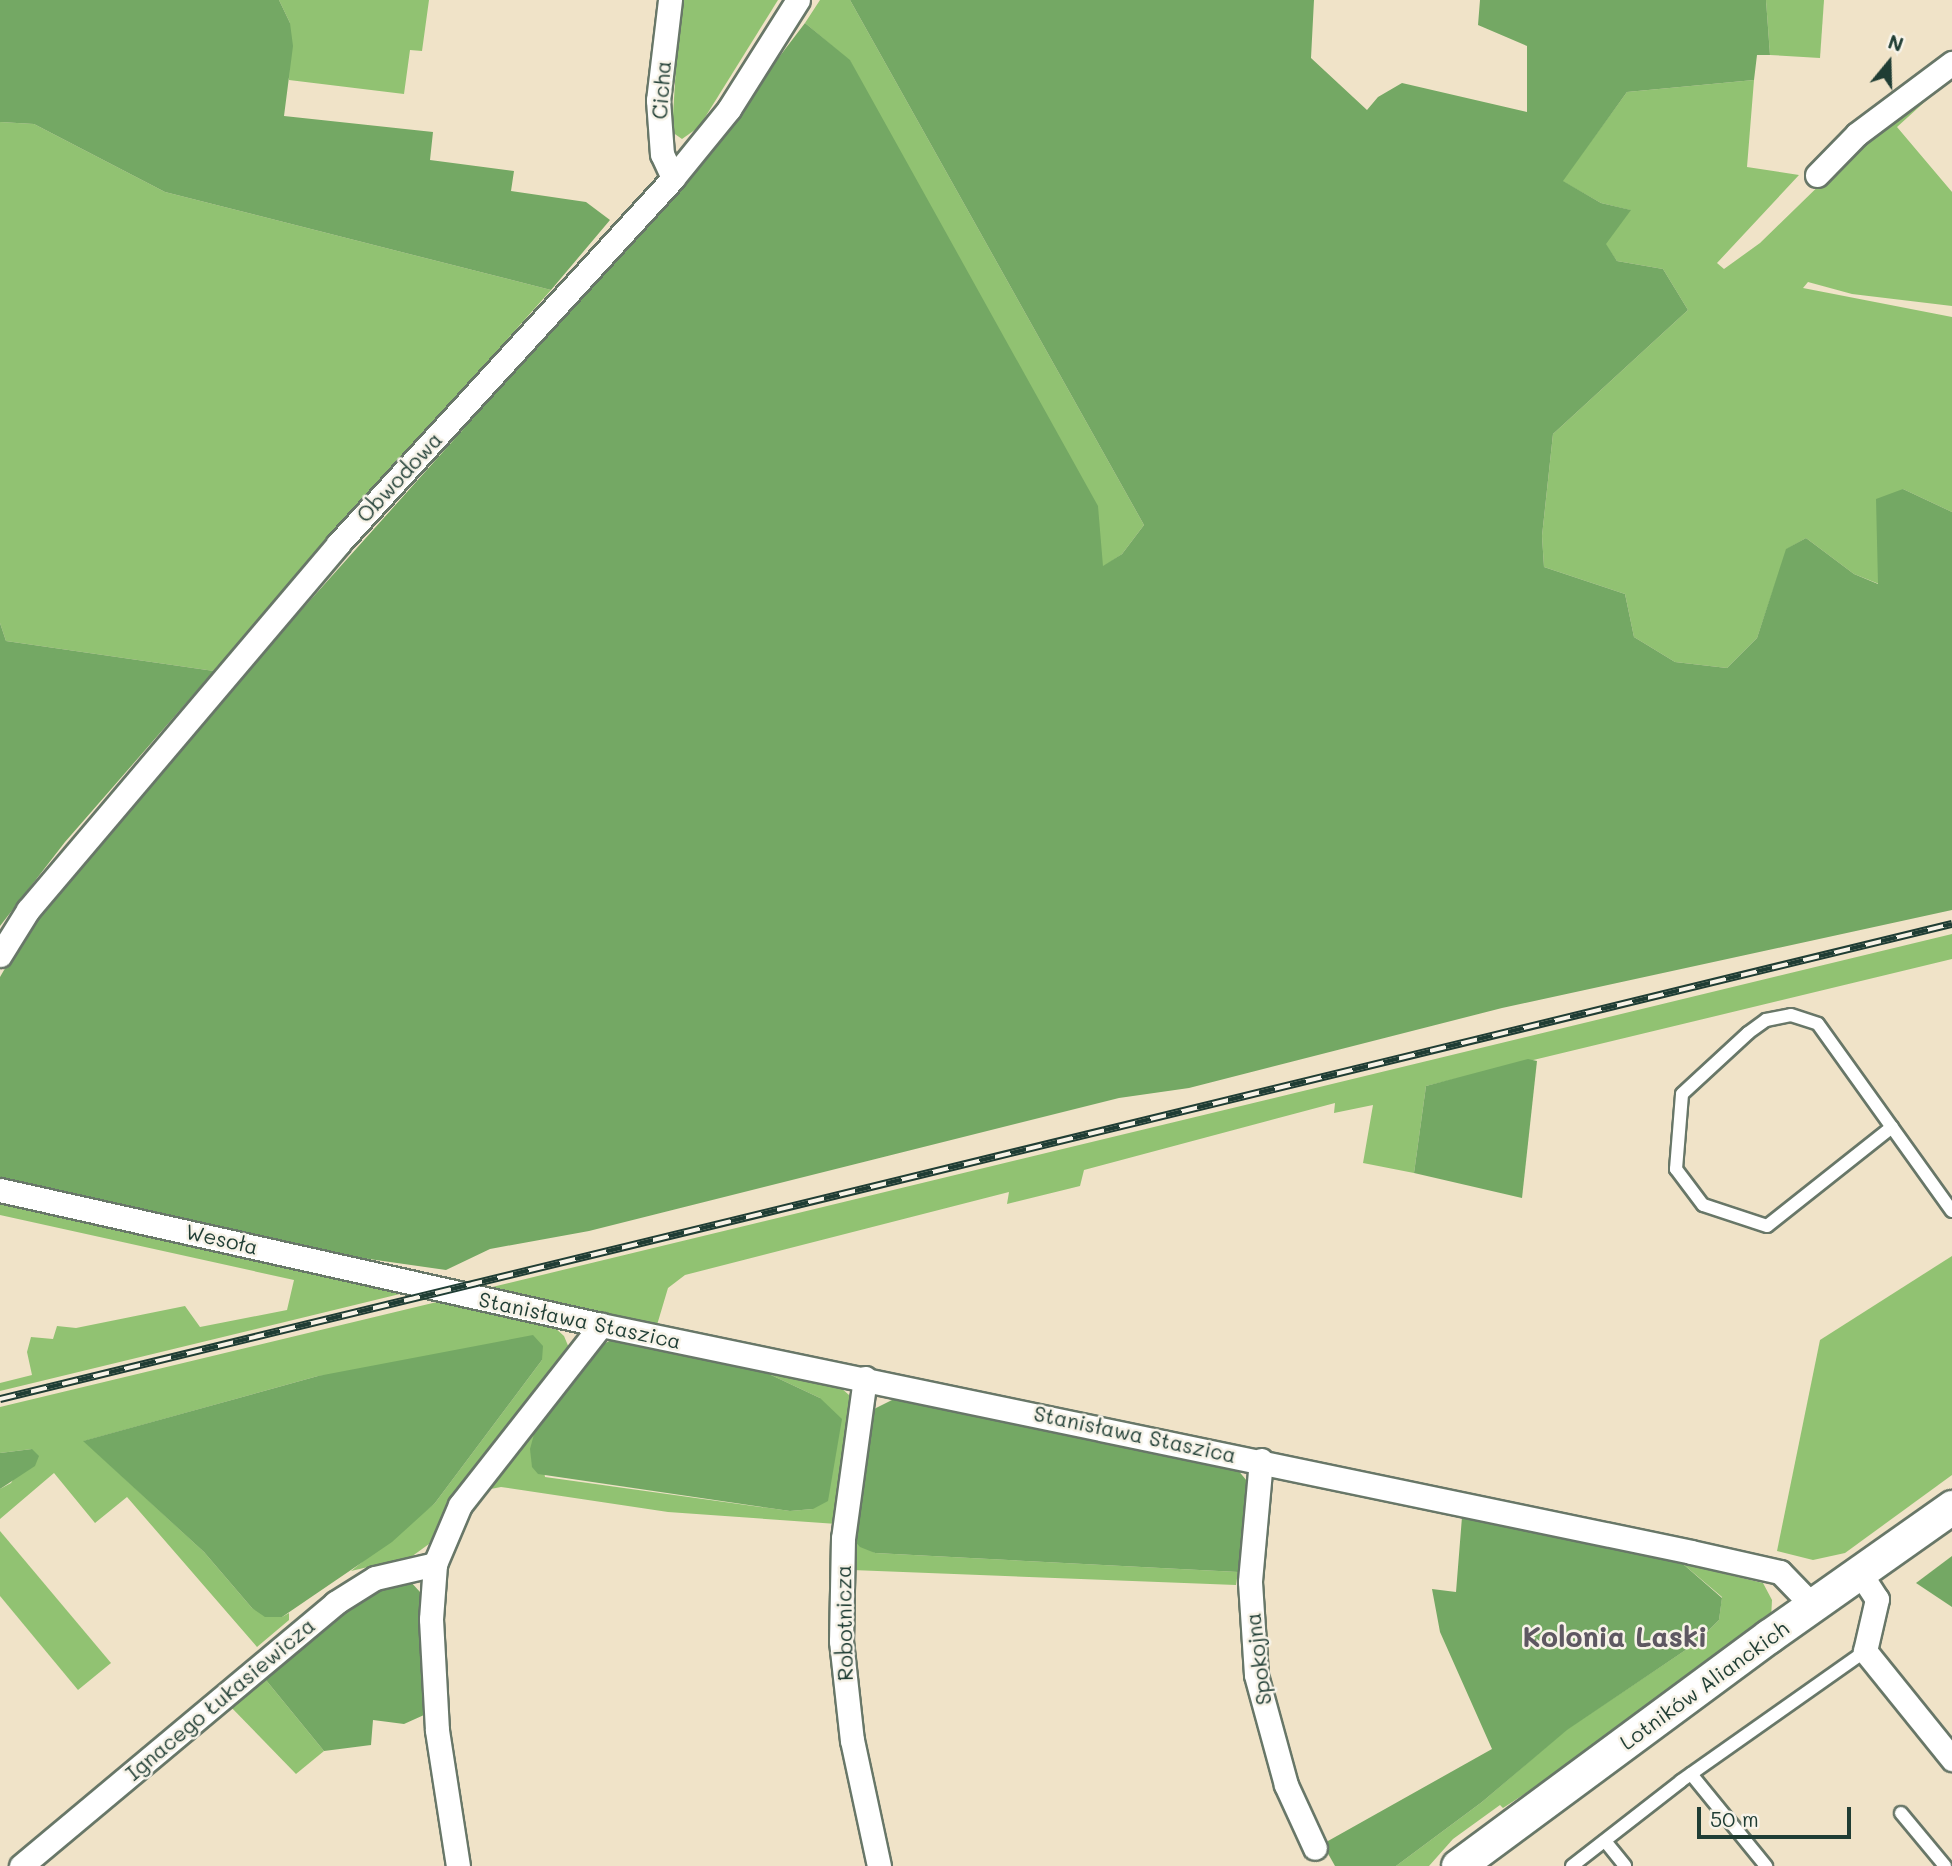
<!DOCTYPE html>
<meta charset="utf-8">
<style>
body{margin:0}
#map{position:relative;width:1952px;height:1866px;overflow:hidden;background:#f0e3c8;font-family:Mali,sans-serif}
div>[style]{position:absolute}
.green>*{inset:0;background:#91c272}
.forest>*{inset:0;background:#74a864}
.roads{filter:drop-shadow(2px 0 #687768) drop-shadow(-2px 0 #687768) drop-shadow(0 2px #687768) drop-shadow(0 -2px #687768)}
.service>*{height:12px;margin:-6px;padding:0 6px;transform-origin:6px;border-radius:6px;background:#fff}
.minor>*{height:23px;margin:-11.5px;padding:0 11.5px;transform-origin:11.5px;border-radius:11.5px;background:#fff}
.secondary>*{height:33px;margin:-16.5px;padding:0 16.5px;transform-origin:16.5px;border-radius:16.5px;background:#fff}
.rail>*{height:8px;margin-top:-4px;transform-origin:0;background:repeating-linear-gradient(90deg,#f7f3e8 0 16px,#1f3d34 0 32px);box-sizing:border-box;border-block:2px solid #1f3d34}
span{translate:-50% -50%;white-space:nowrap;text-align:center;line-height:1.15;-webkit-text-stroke:5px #f7f3e8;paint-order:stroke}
.street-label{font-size:21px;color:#1f3d34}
.district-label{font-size:28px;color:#5e5862;font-weight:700}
.north{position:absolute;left:1854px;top:28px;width:70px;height:70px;-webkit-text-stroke:5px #f7f3e8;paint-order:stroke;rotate:19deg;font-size:19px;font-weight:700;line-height:28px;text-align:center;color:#1f3d34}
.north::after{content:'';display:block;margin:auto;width:24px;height:32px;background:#1f3d34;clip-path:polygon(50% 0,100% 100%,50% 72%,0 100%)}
.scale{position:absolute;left:1697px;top:1807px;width:154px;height:32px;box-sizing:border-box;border:4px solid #1f3d34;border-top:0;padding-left:9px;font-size:21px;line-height:24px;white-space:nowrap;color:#1f3d34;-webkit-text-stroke:5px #f7f3e8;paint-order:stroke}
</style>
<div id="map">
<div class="green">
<i style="clip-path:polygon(279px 0,429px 0,422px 51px,410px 50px,404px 94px,289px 80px,290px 23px)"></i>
<i style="clip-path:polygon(680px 0,778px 0,699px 127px,682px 139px,672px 132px)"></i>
<i style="clip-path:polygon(820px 0,850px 0,1144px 525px,1122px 554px,1103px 567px,850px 61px,805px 23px)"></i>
<i style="clip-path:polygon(1766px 0,1824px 0,1820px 58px,1770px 55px)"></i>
<i style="clip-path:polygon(1952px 71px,1952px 77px,1897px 127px,1952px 192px,1952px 306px,1852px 294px,1808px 282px,1803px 288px,1952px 317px,1952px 512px,1903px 489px,1879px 584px,1854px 574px,1806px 538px,1787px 549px,1757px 638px,1727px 668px,1675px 662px,1634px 637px,1625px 594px,1544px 567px,1542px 536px,1553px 434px,1688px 310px,1663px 269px,1617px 261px,1605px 244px,1630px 210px,1601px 203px,1562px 181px,1627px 92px,1754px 80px,1747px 167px,1799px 175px,1717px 263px,1724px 269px,1760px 243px,1871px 135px)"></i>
<i style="clip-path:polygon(0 122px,34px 124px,165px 192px,551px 290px,214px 671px,6px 641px,0 623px)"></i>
<i style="clip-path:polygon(1952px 934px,1952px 959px,1426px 1086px,1414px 1173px,1363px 1163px,1373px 1105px,1334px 1113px,1335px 1103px,1084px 1170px,1080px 1186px,1007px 1204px,1009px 1192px,685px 1275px,668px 1288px,657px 1325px,488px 1288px)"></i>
<i style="clip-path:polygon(0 1203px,400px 1289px,404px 1293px,0 1391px,0 1383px,32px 1375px,27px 1352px,31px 1337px,53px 1339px,57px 1326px,76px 1328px,185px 1306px,200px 1327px,287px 1310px,294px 1280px,0 1215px)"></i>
<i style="clip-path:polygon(1952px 1256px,1952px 1475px,1845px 1553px,1813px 1560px,1777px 1551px,1820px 1340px)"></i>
<i style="clip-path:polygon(441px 1301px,554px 1327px,564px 1336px,569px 1348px,460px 1485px,429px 1544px,411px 1557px,351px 1571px,435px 1503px,542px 1360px,318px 1376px,84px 1441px,204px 1552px,252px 1608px,282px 1617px,289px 1613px,289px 1620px,257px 1647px,127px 1497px,95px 1523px,54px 1473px,0 1519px,0 1489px,11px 1483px,32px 1449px,0 1453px,0 1407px)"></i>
<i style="clip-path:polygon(756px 1368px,840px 1387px,849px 1395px,853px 1408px,837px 1524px,668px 1512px,501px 1487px,480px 1491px,537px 1423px,545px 1477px,790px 1511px,813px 1509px,820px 1398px)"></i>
<i style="clip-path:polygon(0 1531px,111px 1663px,78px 1690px,0 1596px)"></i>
<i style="clip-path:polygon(853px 1539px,875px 1553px,1238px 1572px,1236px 1585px,852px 1570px)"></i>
<i style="clip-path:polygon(1683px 1564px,1763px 1583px,1772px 1600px,1771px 1619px,1599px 1745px,1503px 1808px,1500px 1805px,1453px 1839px,1429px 1866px,1396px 1866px,1482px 1802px,1566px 1730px,1696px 1643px,1719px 1620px,1722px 1597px)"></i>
<i style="clip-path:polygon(261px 1674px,324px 1751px,296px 1774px,227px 1703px)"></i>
</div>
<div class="forest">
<i style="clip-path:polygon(0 0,279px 0,290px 23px,293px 46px,284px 116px,433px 132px,430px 160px,514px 171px,511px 191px,586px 202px,610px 220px,551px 290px,165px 192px,34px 124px,0 122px)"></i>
<i style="clip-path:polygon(850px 0,1314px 0,1311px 58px,1367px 110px,1378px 97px,1402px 83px,1527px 112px,1527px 46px,1478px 25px,1480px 0,1766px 0,1770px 55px,1757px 55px,1754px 80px,1627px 92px,1563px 181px,1601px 203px,1631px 210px,1606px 244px,1617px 261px,1663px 269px,1688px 310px,1553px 434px,1542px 536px,1544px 567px,1625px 594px,1634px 637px,1675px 662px,1727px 668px,1757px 638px,1786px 549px,1806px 538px,1854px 574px,1878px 584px,1876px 499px,1903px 489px,1952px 512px,1952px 910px,1502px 1008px,1189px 1088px,1119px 1098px,589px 1231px,490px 1249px,446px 1270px,362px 1258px,0 1180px,0 977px,29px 927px,194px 730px,681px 186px,805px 23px,850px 60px,1098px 506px,1103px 566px,1122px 554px,1144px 525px)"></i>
<i style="clip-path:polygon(0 623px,6px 641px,214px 671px,65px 842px,0 926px)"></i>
<i style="clip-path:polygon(1528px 1059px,1537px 1061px,1522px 1198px,1414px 1173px,1426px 1086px)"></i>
<i style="clip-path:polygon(533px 1335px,543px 1346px,542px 1360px,435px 1503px,392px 1542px,282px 1617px,265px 1617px,252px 1608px,204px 1552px,83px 1441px,318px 1376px)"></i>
<i style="clip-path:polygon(611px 1340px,756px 1368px,820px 1398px,842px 1419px,828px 1501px,813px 1509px,790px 1511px,538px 1474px,532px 1467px,530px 1449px,537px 1423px,602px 1345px)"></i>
<i style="clip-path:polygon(896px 1398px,1237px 1469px,1247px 1481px,1238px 1572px,875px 1553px,860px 1547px,853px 1539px,872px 1410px)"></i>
<i style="clip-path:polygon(32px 1449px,39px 1456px,35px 1466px,0 1489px,0 1453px)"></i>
<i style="clip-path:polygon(1462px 1517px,1683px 1564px,1722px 1598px,1719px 1620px,1696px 1643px,1567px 1730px,1482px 1802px,1396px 1866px,1335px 1866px,1326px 1850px,1328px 1841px,1492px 1749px,1440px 1632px,1432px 1589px,1456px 1592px)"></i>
<i style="clip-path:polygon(1952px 1556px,1952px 1607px,1916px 1583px)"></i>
<i style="clip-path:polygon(409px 1580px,420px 1592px,424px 1715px,404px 1724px,373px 1720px,371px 1745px,324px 1751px,261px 1674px,357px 1595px)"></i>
</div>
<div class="roads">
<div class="service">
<i style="left:1892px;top:1127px;width:159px;rotate:141.6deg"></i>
<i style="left:1767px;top:1226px;width:67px;rotate:-161.8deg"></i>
<i style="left:1703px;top:1205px;width:45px;rotate:-126.9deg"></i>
<i style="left:1676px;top:1169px;width:75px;rotate:-85.4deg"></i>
<i style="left:1682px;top:1094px;width:90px;rotate:-42.7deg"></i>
<i style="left:1748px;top:1033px;width:22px;rotate:-36deg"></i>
<i style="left:1766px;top:1020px;width:25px;rotate:-11deg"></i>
<i style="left:1791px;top:1015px;width:28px;rotate:18deg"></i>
<i style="left:1818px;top:1024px;width:230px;rotate:54.4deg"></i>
<i style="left:1691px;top:1774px;width:119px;rotate:50.8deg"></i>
<i style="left:1901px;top:1813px;width:69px;rotate:50.3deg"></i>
<i style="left:1605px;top:1841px;width:32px;rotate:51deg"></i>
<i style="left:1572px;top:1866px;width:138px;rotate:-37.9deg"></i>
<i style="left:1681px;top:1781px;width:225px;rotate:-35.2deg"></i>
</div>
<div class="minor">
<i style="left:670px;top:0;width:101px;rotate:96.8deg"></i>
<i style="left:658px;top:100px;width:54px;rotate:85.8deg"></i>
<i style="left:662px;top:154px;width:26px;rotate:65deg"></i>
<i style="left:1817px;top:175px;width:57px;rotate:-45.7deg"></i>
<i style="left:1857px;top:134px;width:119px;rotate:-36.8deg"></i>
<i style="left:0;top:955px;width:53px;rotate:-58.1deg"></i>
<i style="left:28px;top:910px;width:480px;rotate:-49.7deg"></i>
<i style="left:338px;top:544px;width:496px;rotate:-47.5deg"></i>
<i style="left:673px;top:178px;width:89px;rotate:-50.9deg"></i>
<i style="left:729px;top:109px;width:129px;rotate:-57.7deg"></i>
<i style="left:0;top:1190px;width:616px;rotate:12.66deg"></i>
<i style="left:601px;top:1325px;width:1113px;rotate:11.76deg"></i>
<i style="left:1691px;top:1552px;width:91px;rotate:12.7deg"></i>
<i style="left:1780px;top:1572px;width:47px;rotate:45.9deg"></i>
<i style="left:865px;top:1378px;width:162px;rotate:97.8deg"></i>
<i style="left:843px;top:1538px;width:103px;rotate:91.1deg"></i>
<i style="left:841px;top:1641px;width:100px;rotate:83.7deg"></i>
<i style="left:852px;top:1740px;width:129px;rotate:77.9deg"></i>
<i style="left:1261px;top:1460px;width:122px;rotate:95.2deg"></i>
<i style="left:1250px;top:1582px;width:93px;rotate:86.3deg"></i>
<i style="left:1256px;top:1675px;width:114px;rotate:74.7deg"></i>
<i style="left:1286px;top:1785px;width:69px;rotate:65.3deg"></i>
<i style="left:1860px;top:1573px;width:31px;rotate:57deg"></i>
<i style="left:1877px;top:1599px;width:53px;rotate:103deg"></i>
<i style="left:1865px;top:1651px;width:139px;rotate:51.1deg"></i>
<i style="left:21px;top:1866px;width:410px;rotate:-39.9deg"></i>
<i style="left:335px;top:1603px;width:47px;rotate:-32deg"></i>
<i style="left:375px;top:1578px;width:62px;rotate:-13.1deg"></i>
<i style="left:458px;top:1866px;width:138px;rotate:-98.8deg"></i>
<i style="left:437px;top:1730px;width:111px;rotate:-93.1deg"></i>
<i style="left:431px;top:1619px;width:55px;rotate:-85.8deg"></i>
<i style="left:435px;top:1564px;width:64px;rotate:-67deg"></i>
<i style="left:460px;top:1505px;width:229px;rotate:-51.9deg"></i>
</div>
<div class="secondary">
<i style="left:1458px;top:1866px;width:387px;rotate:-36.5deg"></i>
<i style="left:1769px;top:1636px;width:224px;rotate:-35.2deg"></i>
</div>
</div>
<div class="rail">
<i style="left:0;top:1399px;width:2009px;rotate:-13.68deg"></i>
</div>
<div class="street-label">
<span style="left:661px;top:90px;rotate:-86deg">Cicha</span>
<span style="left:399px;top:477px;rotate:-47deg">Obwodowa</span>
<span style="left:222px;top:1239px;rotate:13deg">Wesoła</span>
<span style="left:580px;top:1320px;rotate:12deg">Stanisława Staszica</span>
<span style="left:1135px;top:1434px;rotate:12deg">Stanisława Staszica</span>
<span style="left:844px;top:1623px;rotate:-91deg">Robotnicza</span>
<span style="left:1258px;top:1659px;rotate:-97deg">Spokojna</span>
<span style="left:1704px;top:1685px;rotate:-36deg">Lotników Alianckich</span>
<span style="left:220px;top:1699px;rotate:-40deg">Ignacego Łukasiewicza</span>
</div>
<div class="district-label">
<span style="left:1615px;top:1636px">Kolonia Laski</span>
</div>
<div class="north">N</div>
<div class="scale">50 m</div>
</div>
